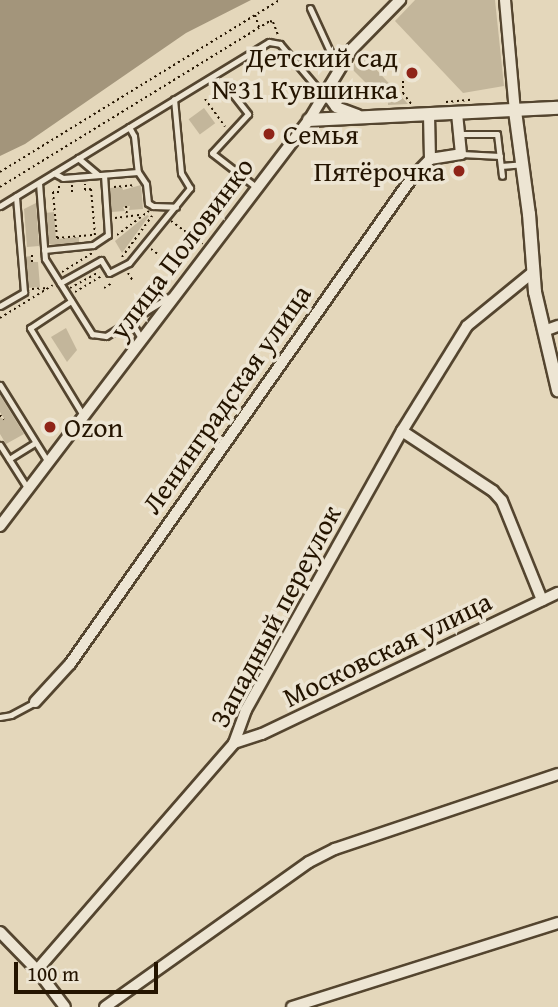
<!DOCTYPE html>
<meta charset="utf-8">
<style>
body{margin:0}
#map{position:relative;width:558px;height:1007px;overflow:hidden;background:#e4d7bb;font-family:"Gentium Book Plus",serif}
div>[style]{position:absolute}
.green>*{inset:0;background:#c3b69b;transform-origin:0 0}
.water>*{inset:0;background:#a3957b}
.path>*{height:2px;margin-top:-1px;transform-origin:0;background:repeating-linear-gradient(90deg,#241400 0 2px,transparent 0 5.5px)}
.roads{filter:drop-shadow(2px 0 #54452f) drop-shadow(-2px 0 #54452f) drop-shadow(0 2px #54452f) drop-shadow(0 -2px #54452f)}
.service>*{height:5px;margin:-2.5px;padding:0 2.5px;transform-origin:2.5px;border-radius:2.5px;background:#ede5d3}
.minor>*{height:10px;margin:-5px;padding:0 5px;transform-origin:5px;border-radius:5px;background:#ede5d3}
.tertiary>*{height:12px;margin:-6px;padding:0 6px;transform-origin:6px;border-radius:6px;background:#ede5d3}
.dots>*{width:19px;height:19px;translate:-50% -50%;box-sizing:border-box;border:4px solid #ede5d3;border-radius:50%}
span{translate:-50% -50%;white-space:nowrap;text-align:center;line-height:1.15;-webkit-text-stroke:7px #ede5d3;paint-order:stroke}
.poi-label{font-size:28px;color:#241400}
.right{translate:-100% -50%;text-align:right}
.left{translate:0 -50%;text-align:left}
.street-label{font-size:28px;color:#241400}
.scale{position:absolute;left:14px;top:962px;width:144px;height:32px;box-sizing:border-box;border:4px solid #241400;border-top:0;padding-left:9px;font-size:21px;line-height:24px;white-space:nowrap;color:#241400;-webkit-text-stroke:5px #ede5d3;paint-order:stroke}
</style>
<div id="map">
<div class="green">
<i style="clip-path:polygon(415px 0,495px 0,504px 86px,463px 93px,395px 21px)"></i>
<i style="clip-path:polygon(362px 54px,408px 104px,388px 105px,387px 86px,369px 86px,351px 68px)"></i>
<i style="left:204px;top:108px;width:19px;height:19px;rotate:54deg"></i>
<i style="clip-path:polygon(141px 185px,143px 209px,129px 210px,130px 206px,123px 207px,125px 211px,111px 212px,109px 188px,122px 187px,123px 190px)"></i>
<i style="clip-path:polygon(36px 203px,39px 246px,27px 247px,24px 209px)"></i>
<i style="clip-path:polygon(54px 212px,56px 239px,79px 237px,79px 244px,54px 246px,48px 243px,45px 213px)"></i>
<i style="clip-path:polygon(147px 215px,149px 216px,122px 253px,115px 241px)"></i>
<i style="clip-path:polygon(31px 256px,31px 262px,38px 262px,40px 287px,27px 288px,24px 257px)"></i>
<i style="clip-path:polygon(66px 328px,77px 350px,67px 362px,51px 337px)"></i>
<i style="clip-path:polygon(0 395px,24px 434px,6px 444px,0 434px,0 417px,5px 420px,0 412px)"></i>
</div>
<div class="water">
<i style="clip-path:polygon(0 0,251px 0,186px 33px,25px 144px,0 156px)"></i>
</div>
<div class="path">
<i style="left:255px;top:15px;width:13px;rotate:72deg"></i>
<i style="left:358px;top:60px;width:11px;rotate:41deg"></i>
<i style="left:403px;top:81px;width:12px;rotate:90deg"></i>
<i style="left:403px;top:93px;width:15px;rotate:53deg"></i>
<i style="left:205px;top:99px;width:34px;rotate:54deg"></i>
<i style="left:446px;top:102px;width:25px;rotate:-5deg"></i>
<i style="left:0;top:172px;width:329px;rotate:-31.6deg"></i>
<i style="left:72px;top:185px;width:7px;rotate:90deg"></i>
<i style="left:59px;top:186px;width:6px;rotate:90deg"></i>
<i style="left:59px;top:192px;width:6px;rotate:180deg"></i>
<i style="left:53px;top:192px;width:46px;rotate:85deg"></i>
<i style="left:57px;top:238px;width:38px;rotate:-5deg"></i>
<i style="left:95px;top:235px;width:46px;rotate:-95deg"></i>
<i style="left:91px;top:189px;width:6px;rotate:171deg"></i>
<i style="left:85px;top:190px;width:6px;rotate:-90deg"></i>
<i style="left:0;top:187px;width:317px;rotate:-31.6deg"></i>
<i style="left:270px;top:21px;width:3px;rotate:18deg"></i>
<i style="left:273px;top:22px;width:14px;rotate:69deg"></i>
<i style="left:114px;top:187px;width:22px;rotate:-5deg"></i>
<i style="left:126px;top:206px;width:10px;rotate:84deg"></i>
<i style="left:115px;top:218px;width:26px;rotate:-7deg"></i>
<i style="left:171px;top:221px;width:39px;rotate:36deg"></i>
<i style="left:117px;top:235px;width:40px;rotate:-37deg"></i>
<i style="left:151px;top:249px;width:10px;rotate:37deg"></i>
<i style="left:32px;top:255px;width:7px;rotate:90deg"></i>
<i style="left:122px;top:257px;width:51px;rotate:-53.8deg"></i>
<i style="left:62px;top:272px;width:36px;rotate:-32deg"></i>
<i style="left:128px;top:273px;width:9px;rotate:58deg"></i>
<i style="left:70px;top:288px;width:33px;rotate:-29deg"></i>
<i style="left:104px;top:288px;width:9px;rotate:-32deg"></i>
<i style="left:32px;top:289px;width:16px;rotate:-4deg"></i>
<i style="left:75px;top:292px;width:33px;rotate:-31deg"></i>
<i style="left:0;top:318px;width:62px;rotate:-31.9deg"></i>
<i style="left:0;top:415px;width:6px;rotate:51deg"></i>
</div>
<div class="roads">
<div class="service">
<i style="left:310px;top:8px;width:69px;rotate:65.3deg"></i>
<i style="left:231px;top:92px;width:28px;rotate:52deg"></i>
<i style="left:248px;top:114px;width:53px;rotate:132.7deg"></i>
<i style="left:212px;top:153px;width:56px;rotate:37.7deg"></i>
<i style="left:129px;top:127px;width:10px;rotate:61deg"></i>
<i style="left:134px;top:136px;width:36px;rotate:84deg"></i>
<i style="left:138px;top:172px;width:14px;rotate:56deg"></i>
<i style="left:146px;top:184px;width:19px;rotate:84deg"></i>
<i style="left:148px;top:203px;width:6px;rotate:31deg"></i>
<i style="left:153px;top:206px;width:23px;rotate:2deg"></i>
<i style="left:459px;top:134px;width:38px"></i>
<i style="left:497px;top:134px;width:42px;rotate:83.2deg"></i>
<i style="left:461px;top:154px;width:39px;rotate:3deg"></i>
<i style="left:78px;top:158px;width:26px;rotate:40deg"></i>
<i style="left:501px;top:166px;width:21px;rotate:-5deg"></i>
<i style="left:54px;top:173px;width:10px;rotate:29deg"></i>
<i style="left:63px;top:178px;width:75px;rotate:-4.6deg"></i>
<i style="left:39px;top:183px;width:76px;rotate:85.5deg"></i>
<i style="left:45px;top:259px;width:89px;rotate:57.9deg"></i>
<i style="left:92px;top:334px;width:14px;rotate:8deg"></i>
<i style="left:106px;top:336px;width:76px;rotate:-31.6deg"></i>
<i style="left:0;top:206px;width:315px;rotate:-31.4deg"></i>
<i style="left:269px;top:42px;width:11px;rotate:10deg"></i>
<i style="left:280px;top:44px;width:68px;rotate:49.8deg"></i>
<i style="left:44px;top:250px;width:49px;rotate:-5.8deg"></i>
<i style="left:93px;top:245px;width:18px;rotate:-34deg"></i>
<i style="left:108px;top:235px;width:60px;rotate:-93.8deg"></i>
<i style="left:60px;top:283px;width:47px;rotate:-29.3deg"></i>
<i style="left:101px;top:260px;width:15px;rotate:58deg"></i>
<i style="left:109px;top:273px;width:22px;rotate:-27deg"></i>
<i style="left:129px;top:263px;width:97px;rotate:-50.9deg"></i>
<i style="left:190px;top:188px;width:17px;rotate:-121deg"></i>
<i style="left:181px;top:173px;width:74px;rotate:-95.4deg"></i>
<i style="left:71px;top:301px;width:49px;rotate:146.6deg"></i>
<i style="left:30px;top:328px;width:102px;rotate:58.7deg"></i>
<i style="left:0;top:306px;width:28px;rotate:-30deg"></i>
<i style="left:24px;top:292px;width:96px;rotate:-94.8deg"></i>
<i style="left:131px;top:321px;width:20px;rotate:60deg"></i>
<i style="left:0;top:385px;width:91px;rotate:58.1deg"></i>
<i style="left:0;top:445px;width:52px;rotate:57.5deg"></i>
<i style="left:9px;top:459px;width:31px;rotate:-32deg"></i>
<i style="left:0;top:717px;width:11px;rotate:-10deg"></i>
<i style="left:11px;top:715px;width:27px;rotate:-28deg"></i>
</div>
<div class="minor">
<i style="left:505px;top:0;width:111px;rotate:84.9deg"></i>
<i style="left:326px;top:93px;width:17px;rotate:54deg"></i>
<i style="left:336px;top:107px;width:23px;rotate:20deg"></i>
<i style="left:430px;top:159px;width:31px;rotate:-9deg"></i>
<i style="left:461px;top:154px;width:41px;rotate:-95.6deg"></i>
<i style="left:544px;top:331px;width:15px;rotate:-20deg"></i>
<i style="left:402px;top:431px;width:109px;rotate:33.4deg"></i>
<i style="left:493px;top:491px;width:13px;rotate:48deg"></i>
<i style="left:502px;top:501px;width:107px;rotate:68deg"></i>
<i style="left:0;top:526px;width:510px;rotate:-52.73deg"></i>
<i style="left:309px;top:120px;width:83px;rotate:-58.8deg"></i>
<i style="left:352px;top:49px;width:69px;rotate:-45.6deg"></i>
<i style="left:35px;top:702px;width:52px;rotate:-47.4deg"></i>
<i style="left:70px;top:664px;width:593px;rotate:-54.89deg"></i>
<i style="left:411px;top:179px;width:28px;rotate:-46deg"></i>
<i style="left:430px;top:159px;width:44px;rotate:-91.3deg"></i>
<i style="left:234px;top:743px;width:29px;rotate:-18deg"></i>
<i style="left:262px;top:734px;width:328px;rotate:-25.5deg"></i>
<i style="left:0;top:932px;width:53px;rotate:45.8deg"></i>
<i style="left:37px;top:970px;width:46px;rotate:52.9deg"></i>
<i style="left:37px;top:970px;width:301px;rotate:-49deg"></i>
<i style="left:234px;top:743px;width:35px;rotate:-70deg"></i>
<i style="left:246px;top:710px;width:320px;rotate:-60.8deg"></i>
<i style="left:402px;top:431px;width:123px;rotate:-58.2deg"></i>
<i style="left:467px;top:326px;width:84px;rotate:-39.2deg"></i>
<i style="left:105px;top:1007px;width:250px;rotate:-35.4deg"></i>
<i style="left:309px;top:862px;width:29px;rotate:-27deg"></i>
<i style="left:335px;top:849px;width:235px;rotate:-18.6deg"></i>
<i style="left:292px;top:1007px;width:279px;rotate:-17.5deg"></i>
</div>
<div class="tertiary">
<i style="left:515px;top:111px;width:104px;rotate:82.3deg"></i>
<i style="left:529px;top:214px;width:78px;rotate:85.6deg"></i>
<i style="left:535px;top:292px;width:101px;rotate:76.8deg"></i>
<i style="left:309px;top:120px;width:249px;rotate:-2.8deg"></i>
</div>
</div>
<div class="dots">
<i style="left:412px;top:73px;background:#8f2418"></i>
<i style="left:269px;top:134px;background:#8f2418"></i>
<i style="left:459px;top:171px;background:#8f2418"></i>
<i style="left:50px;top:427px;background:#8f2418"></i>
</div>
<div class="poi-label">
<span class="right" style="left:398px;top:73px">Детский сад<br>№31 Кувшинка</span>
<span class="left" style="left:283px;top:134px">Семья</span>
<span class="right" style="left:445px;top:171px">Пятёрочка</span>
<span class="left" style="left:64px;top:427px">Ozon</span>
</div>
<div class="street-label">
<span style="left:181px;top:248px;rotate:-53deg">улица Половинко</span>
<span style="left:226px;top:399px;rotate:-55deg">Ленинградская улица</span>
<span style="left:275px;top:616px;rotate:-62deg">Западный переулок</span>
<span style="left:387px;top:649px;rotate:-26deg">Московская улица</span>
</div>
<div class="scale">100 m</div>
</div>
